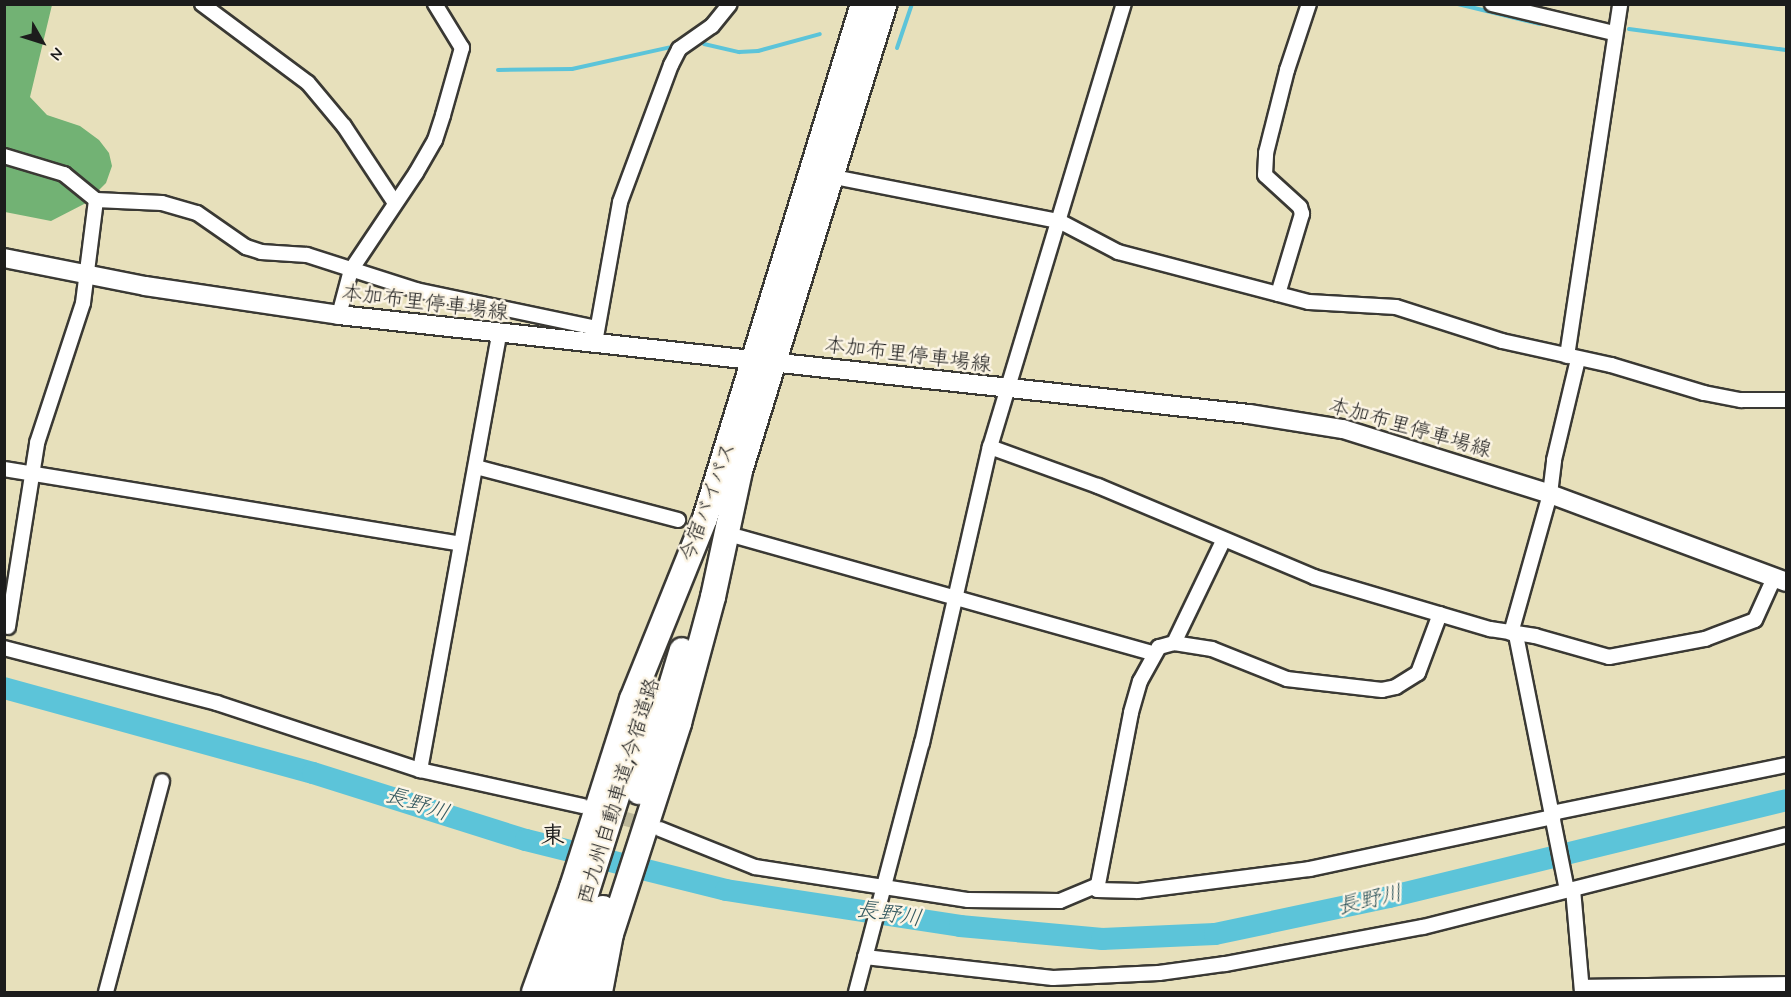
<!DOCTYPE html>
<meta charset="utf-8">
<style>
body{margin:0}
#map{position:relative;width:1791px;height:997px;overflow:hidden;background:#e7e0bb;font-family:Mynerve,"Klee One",sans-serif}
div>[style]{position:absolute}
.forest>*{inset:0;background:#72b274}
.stream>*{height:4px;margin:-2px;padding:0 2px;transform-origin:2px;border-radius:2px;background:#5cc4d9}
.river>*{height:22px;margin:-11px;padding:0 11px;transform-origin:11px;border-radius:11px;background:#5cc4d9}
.street-tunnel>*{height:14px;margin-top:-7px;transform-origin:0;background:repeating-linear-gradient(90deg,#beb99b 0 14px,transparent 0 21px)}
.roads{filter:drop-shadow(2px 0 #3a3934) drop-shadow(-2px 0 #3a3934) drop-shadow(0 2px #3a3934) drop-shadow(0 -2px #3a3934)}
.street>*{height:14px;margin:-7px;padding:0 7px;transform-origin:7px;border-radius:7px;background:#fff}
.secondary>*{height:18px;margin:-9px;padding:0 9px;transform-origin:9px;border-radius:9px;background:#fff}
.highway>*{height:24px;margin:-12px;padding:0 12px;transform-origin:12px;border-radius:12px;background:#fff}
span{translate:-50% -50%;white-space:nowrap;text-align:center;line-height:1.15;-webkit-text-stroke:5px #fcf5e5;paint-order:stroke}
.street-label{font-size:21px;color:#1c1c1c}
.water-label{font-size:22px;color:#32575e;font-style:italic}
.quarter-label{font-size:24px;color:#1c1c1c;font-weight:700}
.frame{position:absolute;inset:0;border:6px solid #1c1c1c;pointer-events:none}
.north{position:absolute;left:12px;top:12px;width:60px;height:60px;-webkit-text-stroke:4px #fcf5e5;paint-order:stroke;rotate:129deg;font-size:16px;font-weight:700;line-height:24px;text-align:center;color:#1c1c1c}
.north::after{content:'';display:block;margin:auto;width:21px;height:27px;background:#1c1c1c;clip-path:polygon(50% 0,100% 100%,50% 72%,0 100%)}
</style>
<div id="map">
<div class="forest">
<i style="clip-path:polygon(4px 5px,52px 5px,30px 97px,47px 115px,80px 126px,99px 140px,109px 153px,112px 166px,106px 183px,86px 203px,51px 221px,5px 212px)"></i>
</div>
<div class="stream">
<i style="left:1458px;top:4px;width:84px;rotate:13.7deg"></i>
<i style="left:1629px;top:29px;width:158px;rotate:7.6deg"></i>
<i style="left:704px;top:44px;width:36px;rotate:13deg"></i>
<i style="left:739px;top:52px;width:19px;rotate:-3deg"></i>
<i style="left:758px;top:51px;width:64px;rotate:-15.3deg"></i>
<i style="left:897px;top:48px;width:46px;rotate:-71.2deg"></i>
<i style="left:498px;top:70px;width:74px;rotate:-0.8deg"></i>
<i style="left:572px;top:69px;width:101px;rotate:-12.5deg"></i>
</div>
<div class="river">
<i style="left:4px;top:688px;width:320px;rotate:15.4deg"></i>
<i style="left:313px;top:773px;width:223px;rotate:17.5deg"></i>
<i style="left:526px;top:840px;width:206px;rotate:14deg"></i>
<i style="left:726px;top:890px;width:237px;rotate:8.7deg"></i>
<i style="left:960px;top:926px;width:143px;rotate:5.2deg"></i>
<i style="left:1102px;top:939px;width:113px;rotate:-2.5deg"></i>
<i style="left:1215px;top:934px;width:178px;rotate:-12deg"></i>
<i style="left:1389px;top:897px;width:409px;rotate:-13.7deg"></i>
</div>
<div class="street-tunnel">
<i style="left:605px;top:813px;width:47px;rotate:16.1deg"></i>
</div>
<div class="roads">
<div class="street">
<i style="left:202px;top:4px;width:132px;rotate:36.7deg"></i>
<i style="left:308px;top:83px;width:56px;rotate:50.1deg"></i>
<i style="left:344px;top:126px;width:92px;rotate:56.5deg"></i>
<i style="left:1492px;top:4px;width:125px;rotate:13.4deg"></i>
<i style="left:4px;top:156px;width:63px;rotate:16.7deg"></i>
<i style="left:64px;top:174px;width:41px;rotate:39.1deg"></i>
<i style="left:96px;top:200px;width:66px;rotate:2.6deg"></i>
<i style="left:162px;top:203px;width:36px;rotate:16deg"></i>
<i style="left:197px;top:213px;width:60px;rotate:34.8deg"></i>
<i style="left:246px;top:247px;width:16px;rotate:18deg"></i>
<i style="left:261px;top:252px;width:46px;rotate:3.7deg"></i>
<i style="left:307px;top:255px;width:114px;rotate:17.8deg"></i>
<i style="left:416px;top:290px;width:185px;rotate:11.9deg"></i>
<i style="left:829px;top:176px;width:234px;rotate:11.1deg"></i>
<i style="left:1059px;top:221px;width:67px;rotate:27.7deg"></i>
<i style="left:1118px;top:252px;width:197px;rotate:14.7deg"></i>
<i style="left:1309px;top:302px;width:87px;rotate:3.3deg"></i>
<i style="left:1396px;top:307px;width:111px;rotate:17.8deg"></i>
<i style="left:1502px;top:341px;width:112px;rotate:12.4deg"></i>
<i style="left:1611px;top:365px;width:97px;rotate:16.8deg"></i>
<i style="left:1704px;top:393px;width:38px;rotate:11deg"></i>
<i style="left:1741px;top:400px;width:45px"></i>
<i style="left:1278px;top:294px;width:84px;rotate:-73.3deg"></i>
<i style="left:1302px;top:214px;width:7px;rotate:-106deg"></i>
<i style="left:1300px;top:207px;width:47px;rotate:-137.6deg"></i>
<i style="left:1265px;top:175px;width:22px;rotate:-87deg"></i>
<i style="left:1266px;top:153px;width:86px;rotate:-75.8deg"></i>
<i style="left:1287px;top:70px;width:70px;rotate:-71.6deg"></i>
<i style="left:339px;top:315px;width:47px;rotate:-75.1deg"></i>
<i style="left:351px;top:270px;width:117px;rotate:-56.2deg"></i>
<i style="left:416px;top:173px;width:38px;rotate:-60deg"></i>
<i style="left:435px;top:140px;width:26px;rotate:-72deg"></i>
<i style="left:443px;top:115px;width:70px;rotate:-74.2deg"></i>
<i style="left:462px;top:48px;width:52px;rotate:-121.5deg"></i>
<i style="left:596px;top:337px;width:137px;rotate:-79.9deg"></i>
<i style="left:620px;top:202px;width:146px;rotate:-69.6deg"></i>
<i style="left:671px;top:65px;width:18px;rotate:-63deg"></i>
<i style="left:679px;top:49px;width:40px;rotate:-34.9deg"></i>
<i style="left:712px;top:26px;width:28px;rotate:-51deg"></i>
<i style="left:1567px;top:356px;width:356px;rotate:-81.4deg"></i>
<i style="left:990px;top:447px;width:115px;rotate:19.9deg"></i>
<i style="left:1098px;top:486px;width:234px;rotate:22.8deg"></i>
<i style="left:1314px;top:577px;width:184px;rotate:16.5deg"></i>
<i style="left:1490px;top:629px;width:46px;rotate:8.8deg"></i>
<i style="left:1535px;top:636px;width:77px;rotate:15.8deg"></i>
<i style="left:1609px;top:657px;width:98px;rotate:-10.6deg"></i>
<i style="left:1705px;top:639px;width:53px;rotate:-20.8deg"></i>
<i style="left:1755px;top:620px;width:46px;rotate:-65.7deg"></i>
<i style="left:476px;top:467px;width:209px;rotate:14.7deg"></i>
<i style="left:4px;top:469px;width:462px;rotate:9.3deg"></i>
<i style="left:739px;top:537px;width:430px;rotate:15.7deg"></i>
<i style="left:1440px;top:614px;width:63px;rotate:110.4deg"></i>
<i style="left:1418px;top:673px;width:26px;rotate:148deg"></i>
<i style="left:1396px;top:687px;width:14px;rotate:168deg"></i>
<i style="left:1382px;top:690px;width:96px;rotate:-173.4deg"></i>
<i style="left:1287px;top:679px;width:81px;rotate:-158.2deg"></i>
<i style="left:1212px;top:649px;width:38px;rotate:-171deg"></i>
<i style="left:1174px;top:643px;width:16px;rotate:165deg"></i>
<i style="left:1159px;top:647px;width:39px;rotate:119deg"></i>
<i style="left:1140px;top:681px;width:33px;rotate:106deg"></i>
<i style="left:1131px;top:713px;width:180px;rotate:100.9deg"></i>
<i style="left:1097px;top:890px;width:41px;rotate:1.4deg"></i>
<i style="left:1138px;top:891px;width:173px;rotate:-7.3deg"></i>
<i style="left:1310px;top:869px;width:249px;rotate:-12.1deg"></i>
<i style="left:8px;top:627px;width:186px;rotate:-81deg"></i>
<i style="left:37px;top:443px;width:147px;rotate:-71.8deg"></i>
<i style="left:83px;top:303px;width:104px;rotate:-82.8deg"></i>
<i style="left:1511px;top:633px;width:144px;rotate:-74.3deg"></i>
<i style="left:1550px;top:494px;width:34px;rotate:-83deg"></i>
<i style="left:1554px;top:460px;width:104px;rotate:-76.6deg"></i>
<i style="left:1516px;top:635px;width:260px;rotate:78.7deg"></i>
<i style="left:1174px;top:643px;width:113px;rotate:-64.3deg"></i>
<i style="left:4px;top:648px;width:220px;rotate:14.5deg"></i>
<i style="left:217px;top:703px;width:214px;rotate:18.3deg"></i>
<i style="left:420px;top:770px;width:167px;rotate:12.5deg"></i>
<i style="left:420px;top:770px;width:441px;rotate:-79.7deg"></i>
<i style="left:1552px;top:813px;width:239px;rotate:-11.6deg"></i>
<i style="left:660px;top:829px;width:102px;rotate:21.8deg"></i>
<i style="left:755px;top:867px;width:216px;rotate:8.8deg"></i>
<i style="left:968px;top:900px;width:92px;rotate:0.6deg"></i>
<i style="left:1060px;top:901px;width:41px;rotate:-22.8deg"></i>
<i style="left:1573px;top:889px;width:103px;rotate:85deg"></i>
<i style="left:865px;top:957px;width:189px;rotate:6.4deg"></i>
<i style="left:1053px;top:978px;width:106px;rotate:-2.7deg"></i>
<i style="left:1159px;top:973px;width:67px;rotate:-7.8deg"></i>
<i style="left:1225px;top:964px;width:201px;rotate:-10.6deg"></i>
<i style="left:1423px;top:927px;width:374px;rotate:-14.2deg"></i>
<i style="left:1582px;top:987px;width:204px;rotate:-0.8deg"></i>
<i style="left:106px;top:992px;width:218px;rotate:-75.1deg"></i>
<i style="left:856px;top:992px;width:258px;rotate:-75.2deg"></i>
<i style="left:922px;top:743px;width:304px;rotate:-77.1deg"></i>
<i style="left:990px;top:447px;width:463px;rotate:-73.2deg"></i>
</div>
<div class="secondary">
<i style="left:4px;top:258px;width:144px;rotate:11.2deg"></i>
<i style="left:145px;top:286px;width:196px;rotate:8.5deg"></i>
<i style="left:339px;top:315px;width:915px;rotate:6.21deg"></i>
<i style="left:1249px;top:414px;width:95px;rotate:9.1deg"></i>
<i style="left:1343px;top:429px;width:217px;rotate:17.4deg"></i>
<i style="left:1550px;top:494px;width:252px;rotate:20.4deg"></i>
</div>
<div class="highway">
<i style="left:639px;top:792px;width:148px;rotate:-73.2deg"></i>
<i style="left:534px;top:992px;width:112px;rotate:-70.1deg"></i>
<i style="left:572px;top:887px;width:197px;rotate:-72.3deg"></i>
<i style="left:632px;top:699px;width:195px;rotate:-68deg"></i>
<i style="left:705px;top:518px;width:538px;rotate:-72.91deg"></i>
<i style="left:555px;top:992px;width:287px;rotate:-72.4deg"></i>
<i style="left:577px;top:992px;width:88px;rotate:-72.8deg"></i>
<i style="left:600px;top:992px;width:59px;rotate:-79.3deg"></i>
<i style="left:611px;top:934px;width:222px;rotate:-72.1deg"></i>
<i style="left:679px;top:723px;width:131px;rotate:-74.9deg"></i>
<i style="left:713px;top:597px;width:129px;rotate:-77.9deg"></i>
<i style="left:740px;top:471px;width:489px;rotate:-72.8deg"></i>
</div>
</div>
<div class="street-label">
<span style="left:425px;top:303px;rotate:7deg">本加布里停車場線</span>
<span style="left:908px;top:355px;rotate:7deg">本加布里停車場線</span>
<span style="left:1410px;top:428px;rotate:16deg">本加布里停車場線</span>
<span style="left:708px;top:502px;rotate:-70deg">今宿バイパス</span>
<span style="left:619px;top:791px;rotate:-73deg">西九州自動車道;今宿道路</span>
</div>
<div class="water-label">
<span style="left:417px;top:805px;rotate:18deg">長野川</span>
<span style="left:1370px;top:901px;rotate:-13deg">長野川</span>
<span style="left:889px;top:915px;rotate:9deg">長野川</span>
</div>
<div class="quarter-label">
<span style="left:553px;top:837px">東</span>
</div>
<div class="frame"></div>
<div class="north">N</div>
</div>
